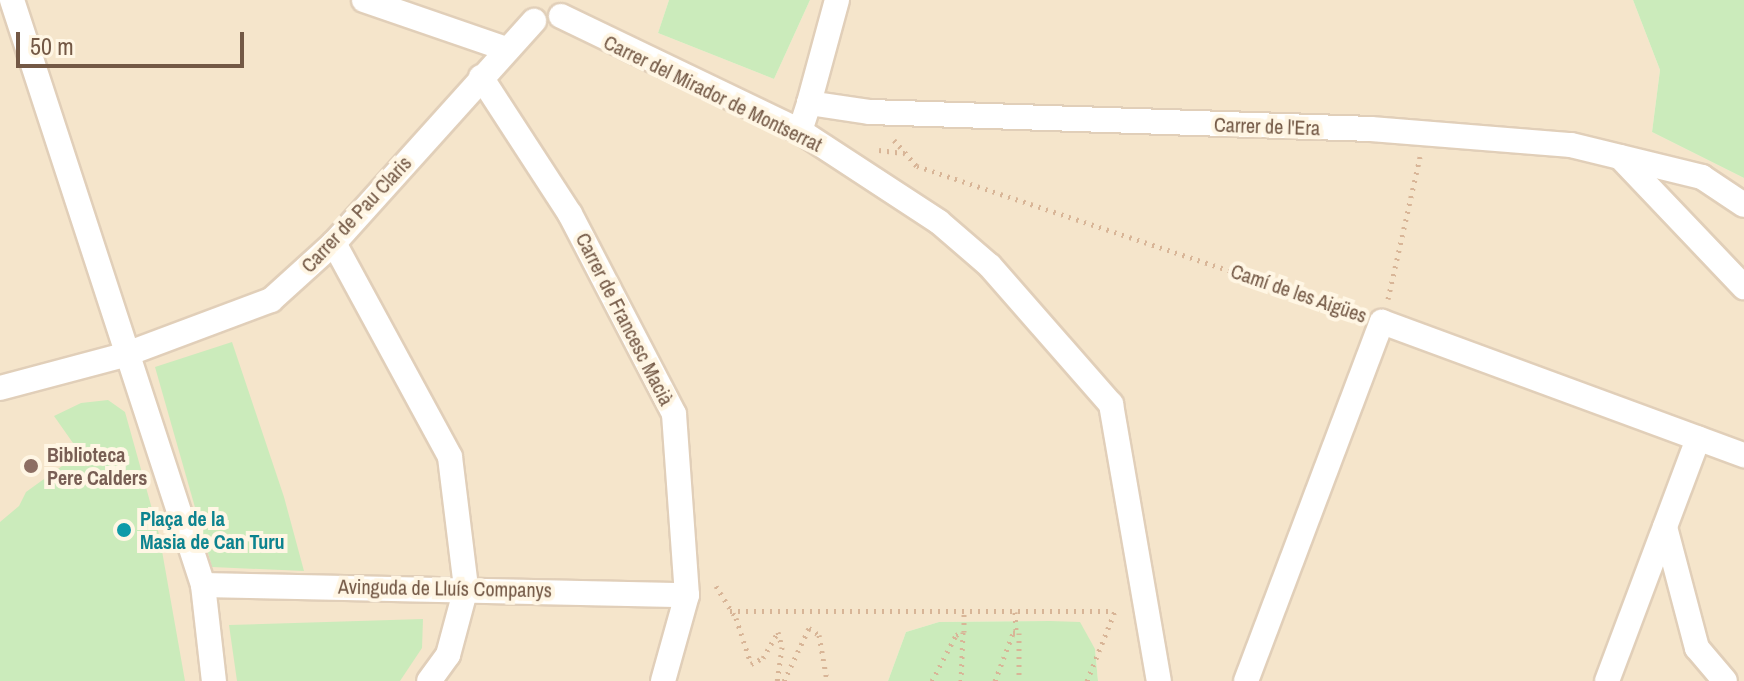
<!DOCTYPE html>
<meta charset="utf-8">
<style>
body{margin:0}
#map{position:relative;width:1744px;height:681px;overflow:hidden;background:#fdf3dd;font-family:"Archivo Narrow",sans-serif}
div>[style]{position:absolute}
.residential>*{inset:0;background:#f5e5cb}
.green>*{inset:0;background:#cbebbb}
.path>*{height:5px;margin-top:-2.5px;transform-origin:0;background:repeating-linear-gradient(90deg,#d8b597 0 2px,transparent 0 8px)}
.roads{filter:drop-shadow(2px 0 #e1cfb9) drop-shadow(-2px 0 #e1cfb9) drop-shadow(0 2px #e1cfb9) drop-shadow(0 -2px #e1cfb9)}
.minor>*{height:24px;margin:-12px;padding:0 12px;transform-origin:12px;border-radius:12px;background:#fff}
.dots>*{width:22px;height:22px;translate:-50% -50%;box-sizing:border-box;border:4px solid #fff6e4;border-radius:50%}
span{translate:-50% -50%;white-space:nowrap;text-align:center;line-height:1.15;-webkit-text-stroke:8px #fff6e4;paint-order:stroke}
.street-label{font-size:20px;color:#735845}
.education-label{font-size:20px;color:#785e54;font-weight:700}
.left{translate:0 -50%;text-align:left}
.culture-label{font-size:20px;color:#0d838f;font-weight:700}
.scale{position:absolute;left:16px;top:32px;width:228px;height:36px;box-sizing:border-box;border:4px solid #735845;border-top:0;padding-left:10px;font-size:24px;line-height:28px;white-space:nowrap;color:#735845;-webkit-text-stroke:6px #fff6e4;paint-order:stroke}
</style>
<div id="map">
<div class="residential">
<i style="clip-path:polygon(0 0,669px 0,658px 33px,774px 79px,810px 0,1633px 0,1660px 70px,1652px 132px,1744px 178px,1744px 681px,1098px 681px,1095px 649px,1050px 621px,939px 622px,906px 632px,888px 681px,0 681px)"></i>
</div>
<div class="green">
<i style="clip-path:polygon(669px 0,810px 0,774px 79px,658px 33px)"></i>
<i style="clip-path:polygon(1633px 0,1744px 0,1744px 178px,1652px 132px,1660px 70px)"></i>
<i style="clip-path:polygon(232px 342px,284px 497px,304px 571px,212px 567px,155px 367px)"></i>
<i style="clip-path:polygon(108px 400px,125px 412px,159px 534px,185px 681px,0 681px,0 522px,19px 506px,26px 492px,80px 453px,54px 416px,81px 403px)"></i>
<i style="clip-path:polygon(423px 619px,422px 648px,400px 681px,237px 681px,229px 625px)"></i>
<i style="clip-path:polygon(1050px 621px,1080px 622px,1095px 649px,1098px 681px,888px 681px,906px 632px,939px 622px)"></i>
</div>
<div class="path">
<i style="left:894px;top:140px;width:35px;rotate:49deg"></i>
<i style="left:917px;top:166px;width:464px;rotate:18.5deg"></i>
<i style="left:879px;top:150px;width:26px;rotate:7deg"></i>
<i style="left:1388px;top:299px;width:146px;rotate:-77.3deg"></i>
<i style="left:716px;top:586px;width:38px;rotate:58deg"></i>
<i style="left:736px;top:618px;width:48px;rotate:71.9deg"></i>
<i style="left:751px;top:664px;width:13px;rotate:-27deg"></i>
<i style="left:763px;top:658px;width:30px;rotate:-60deg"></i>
<i style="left:778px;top:632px;width:16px;rotate:75deg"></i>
<i style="left:782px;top:647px;width:34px;rotate:98deg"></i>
<i style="left:730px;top:611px;width:384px"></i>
<i style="left:1015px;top:612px;width:21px;rotate:87deg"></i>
<i style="left:964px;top:632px;width:19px;rotate:-90deg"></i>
<i style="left:784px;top:681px;width:59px;rotate:-64.7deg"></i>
<i style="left:809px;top:628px;width:12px;rotate:35deg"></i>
<i style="left:819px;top:635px;width:47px;rotate:80.1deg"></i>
<i style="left:932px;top:681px;width:52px;rotate:-62.4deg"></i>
<i style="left:956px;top:635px;width:8px;rotate:-23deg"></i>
<i style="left:963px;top:632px;width:49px;rotate:92.3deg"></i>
<i style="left:995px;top:681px;width:51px;rotate:-69.4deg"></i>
<i style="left:1013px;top:633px;width:6px"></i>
<i style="left:1019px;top:633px;width:48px;rotate:90deg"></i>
<i style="left:1087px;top:681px;width:75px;rotate:-68.2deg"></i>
</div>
<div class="roads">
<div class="minor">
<i style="left:12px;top:0;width:615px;rotate:71.92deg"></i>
<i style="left:203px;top:585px;width:97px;rotate:83.5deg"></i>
<i style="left:364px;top:0;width:150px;rotate:19deg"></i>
<i style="left:561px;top:16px;width:265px;rotate:25.7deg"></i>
<i style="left:800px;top:131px;width:166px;rotate:33.2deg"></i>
<i style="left:939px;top:222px;width:67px;rotate:40.8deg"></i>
<i style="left:990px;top:266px;width:184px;rotate:48.8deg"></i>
<i style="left:1111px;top:404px;width:281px;rotate:80.2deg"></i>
<i style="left:481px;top:77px;width:163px;rotate:57deg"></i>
<i style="left:570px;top:214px;width:225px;rotate:62.5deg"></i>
<i style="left:674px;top:414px;width:181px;rotate:85.9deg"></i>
<i style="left:687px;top:595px;width:89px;rotate:105.6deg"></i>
<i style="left:809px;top:103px;width:107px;rotate:-74.8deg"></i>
<i style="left:800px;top:131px;width:29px;rotate:-72deg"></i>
<i style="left:809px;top:103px;width:62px;rotate:8.4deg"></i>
<i style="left:870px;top:112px;width:501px;rotate:1.94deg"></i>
<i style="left:1371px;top:129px;width:201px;rotate:4.6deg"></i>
<i style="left:1571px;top:145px;width:135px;rotate:13.7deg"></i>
<i style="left:1702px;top:177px;width:50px;rotate:33.7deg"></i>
<i style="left:1620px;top:157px;width:180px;rotate:46.4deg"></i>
<i style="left:334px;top:243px;width:243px;rotate:61.5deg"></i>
<i style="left:450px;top:457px;width:132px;rotate:83deg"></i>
<i style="left:466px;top:588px;width:69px;rotate:105deg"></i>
<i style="left:448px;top:655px;width:32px;rotate:126deg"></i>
<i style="left:0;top:388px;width:128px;rotate:-14.9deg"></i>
<i style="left:124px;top:355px;width:157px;rotate:-20.5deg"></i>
<i style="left:271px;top:300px;width:85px;rotate:-42.1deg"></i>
<i style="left:334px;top:243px;width:299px;rotate:-48deg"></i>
<i style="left:1665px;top:527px;width:125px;rotate:75.2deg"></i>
<i style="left:1697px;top:648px;width:43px;rotate:49.7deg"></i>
<i style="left:203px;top:585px;width:484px;rotate:1.2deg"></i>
<i style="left:1246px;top:681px;width:384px;rotate:-69.3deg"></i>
<i style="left:1382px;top:322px;width:386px;rotate:20.2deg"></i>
<i style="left:1607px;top:681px;width:259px;rotate:-69.4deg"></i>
</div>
</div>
<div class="dots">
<i style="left:31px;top:466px;background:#8d6e63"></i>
<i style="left:124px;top:530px;background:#0f9aa8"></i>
</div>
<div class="street-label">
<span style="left:713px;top:93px;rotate:26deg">Carrer del Mirador de Montserrat</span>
<span style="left:1267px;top:126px;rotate:2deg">Carrer de l'Era</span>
<span style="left:356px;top:214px;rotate:-47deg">Carrer de Pau Claris</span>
<span style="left:1299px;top:293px;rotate:19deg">Camí de les Aigües</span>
<span style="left:625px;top:319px;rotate:63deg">Carrer de Francesc Macià</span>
<span style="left:445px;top:588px;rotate:1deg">Avinguda de Lluís Companys</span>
</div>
<div class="education-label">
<span class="left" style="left:47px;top:466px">Biblioteca<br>Pere Calders</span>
</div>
<div class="culture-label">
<span class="left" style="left:140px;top:530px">Plaça de la<br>Masia de Can Turu</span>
</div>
<div class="scale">50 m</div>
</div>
